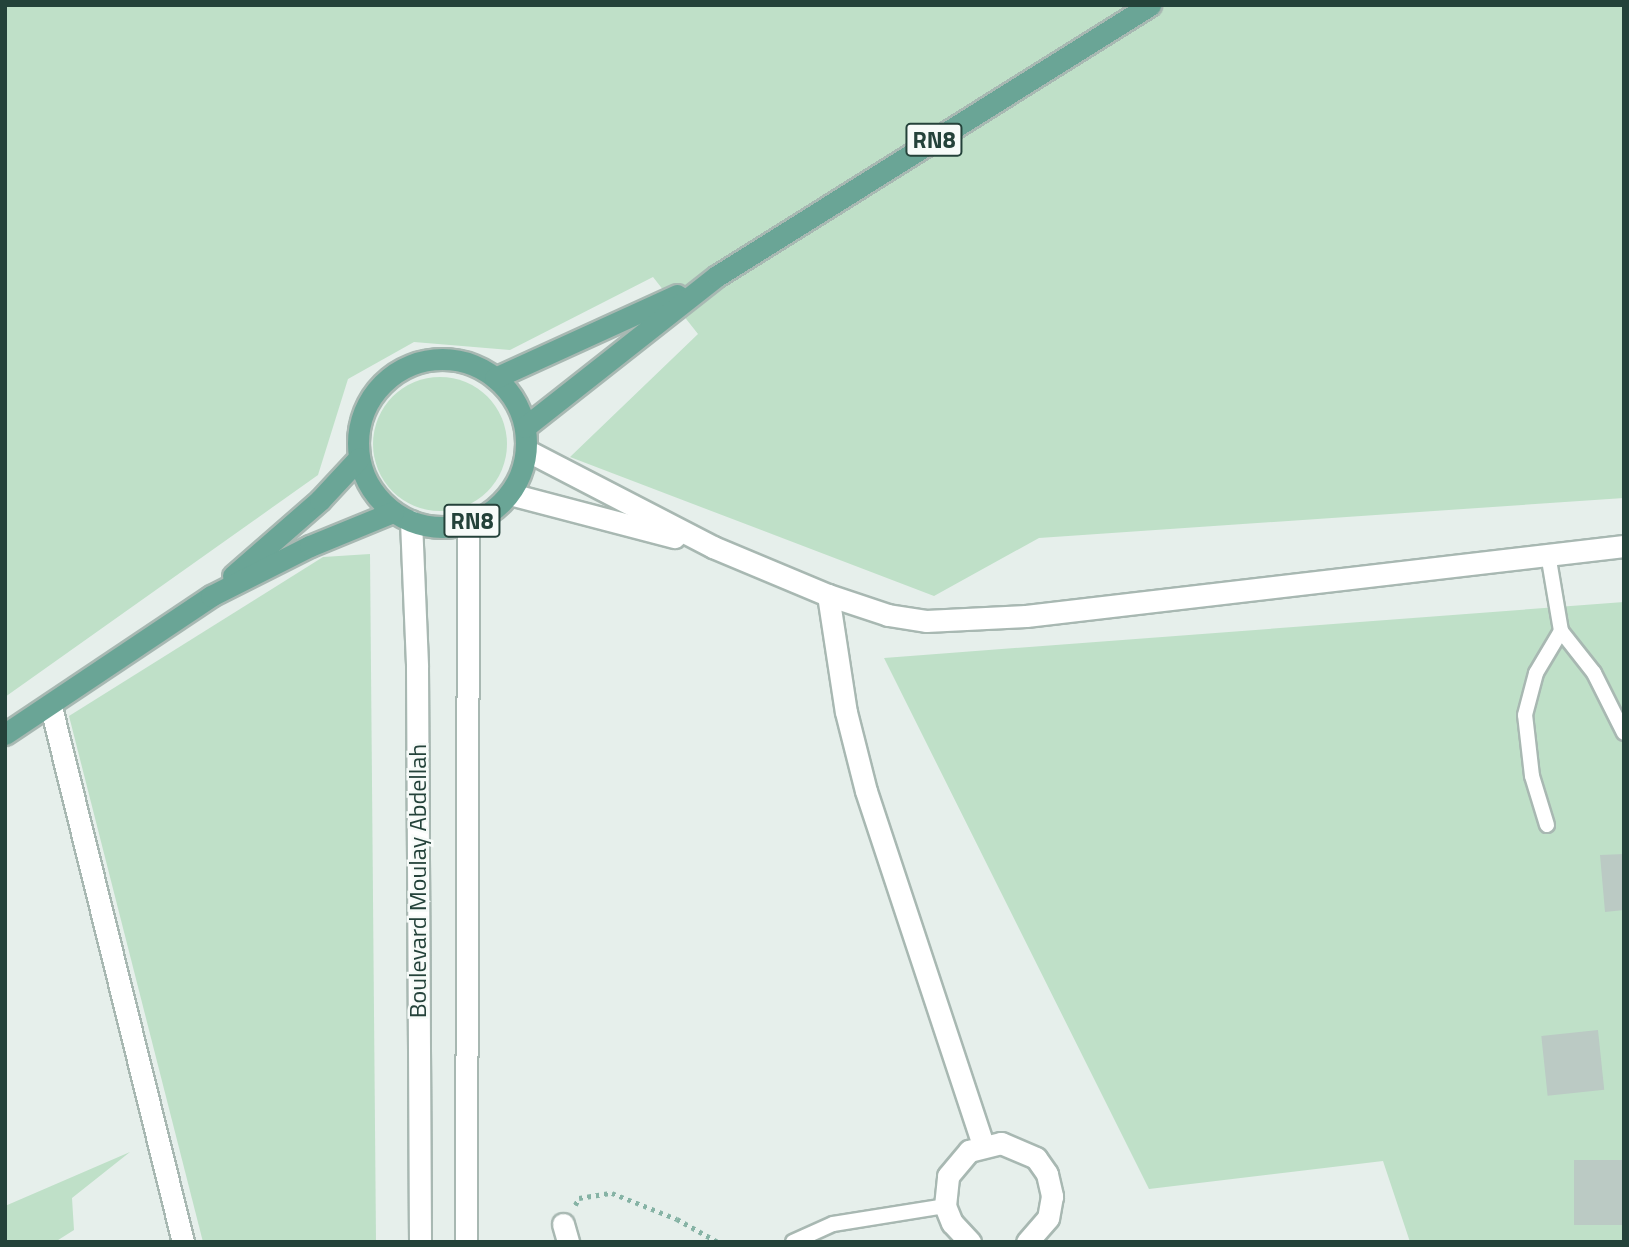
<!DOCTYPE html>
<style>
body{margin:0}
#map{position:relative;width:1629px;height:1247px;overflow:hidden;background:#e6efeb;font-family:"Titillium Web",sans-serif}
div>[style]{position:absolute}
.green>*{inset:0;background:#bfe0c8}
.round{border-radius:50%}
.building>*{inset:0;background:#bbcac4;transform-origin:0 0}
.path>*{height:4.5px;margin-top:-2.25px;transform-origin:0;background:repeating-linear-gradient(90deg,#86b3a5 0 3.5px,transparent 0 8.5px)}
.roads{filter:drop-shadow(2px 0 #a8b8b2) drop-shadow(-2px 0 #a8b8b2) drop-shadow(0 2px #a8b8b2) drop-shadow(0 -2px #a8b8b2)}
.lane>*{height:14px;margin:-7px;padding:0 7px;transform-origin:7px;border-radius:7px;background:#fff}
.street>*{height:21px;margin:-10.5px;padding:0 10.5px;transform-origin:10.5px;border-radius:10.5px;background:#fff}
.secondary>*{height:21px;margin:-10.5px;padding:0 10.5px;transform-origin:10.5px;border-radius:10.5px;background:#fff}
.primary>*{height:21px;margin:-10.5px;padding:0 10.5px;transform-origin:10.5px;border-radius:10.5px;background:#6aa596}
.primary>.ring{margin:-10.5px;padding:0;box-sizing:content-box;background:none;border:21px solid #6aa596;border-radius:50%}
span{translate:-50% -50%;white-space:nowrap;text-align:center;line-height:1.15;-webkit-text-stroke:5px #f7fbf9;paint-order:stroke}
.shield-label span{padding:2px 5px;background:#f7fbf9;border:2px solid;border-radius:5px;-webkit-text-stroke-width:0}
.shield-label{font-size:23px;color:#24423a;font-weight:700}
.street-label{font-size:24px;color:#24423a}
.frame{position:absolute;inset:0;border:7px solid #24423a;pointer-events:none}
</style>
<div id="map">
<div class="green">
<i style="clip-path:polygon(5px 5px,1624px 5px,1624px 498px,1039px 538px,934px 596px,570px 457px,698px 334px,653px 277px,510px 350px,414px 342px,348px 379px,318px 475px,5px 697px)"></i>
<i class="round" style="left:373px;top:377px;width:134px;height:134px"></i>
<i style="clip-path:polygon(370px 554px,376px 1242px,203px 1242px,69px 716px,323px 557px)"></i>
<i style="clip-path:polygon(1624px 602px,1624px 1242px,1410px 1242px,1383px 1161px,1149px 1189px,884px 658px)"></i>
<i style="clip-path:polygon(130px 1152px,72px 1198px,74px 1230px,55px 1242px,5px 1242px,5px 1206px)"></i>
</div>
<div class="building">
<i style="clip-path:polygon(1624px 854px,1624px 910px,1605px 912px,1600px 855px)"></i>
<i style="left:1598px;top:1030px;width:60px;height:57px;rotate:84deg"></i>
<i style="left:1624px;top:1160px;width:65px;height:50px;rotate:90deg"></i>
</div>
<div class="path">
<i style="left:575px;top:1205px;width:8px;rotate:-60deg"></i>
<i style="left:579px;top:1198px;width:33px;rotate:-9deg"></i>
<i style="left:612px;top:1193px;width:70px;rotate:21.8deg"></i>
<i style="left:677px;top:1219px;width:47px;rotate:29.3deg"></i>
</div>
<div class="roads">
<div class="lane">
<i style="left:1548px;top:554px;width:78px;rotate:80.4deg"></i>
<i style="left:1561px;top:631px;width:53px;rotate:51.8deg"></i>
<i style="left:1594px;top:673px;width:67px;rotate:63.4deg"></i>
<i style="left:1547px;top:825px;width:51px;rotate:-107deg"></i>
<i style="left:1532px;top:776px;width:61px;rotate:-96.5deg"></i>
<i style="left:1525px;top:715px;width:43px;rotate:-75.3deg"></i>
<i style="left:1536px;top:673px;width:49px;rotate:-59.2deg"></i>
<i style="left:793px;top:1242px;width:44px;rotate:-24.2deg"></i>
<i style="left:833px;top:1224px;width:113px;rotate:-9.1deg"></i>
</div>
<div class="street">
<i style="left:526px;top:450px;width:211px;rotate:27.4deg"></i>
<i style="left:713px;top:547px;width:125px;rotate:22.7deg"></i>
<i style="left:828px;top:595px;width:63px;rotate:18.4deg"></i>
<i style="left:888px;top:615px;width:38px;rotate:9deg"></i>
<i style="left:926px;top:621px;width:100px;rotate:-2.9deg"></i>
<i style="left:1026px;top:616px;width:602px;rotate:-6.68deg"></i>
<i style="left:510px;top:494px;width:170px;rotate:14.7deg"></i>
<i style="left:828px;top:595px;width:118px;rotate:81.3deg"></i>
<i style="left:846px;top:712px;width:81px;rotate:75.8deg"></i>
<i style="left:866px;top:791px;width:373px;rotate:71.7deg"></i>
<i style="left:51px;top:707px;width:551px;rotate:76.14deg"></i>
<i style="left:563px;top:1224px;width:19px;rotate:74deg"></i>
<i style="left:970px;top:1242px;width:26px;rotate:-133deg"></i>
<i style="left:952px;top:1223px;width:18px;rotate:-112deg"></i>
<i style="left:945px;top:1206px;width:30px;rotate:-84deg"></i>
<i style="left:948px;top:1176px;width:33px;rotate:-50deg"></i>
<i style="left:969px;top:1151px;width:33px;rotate:-14deg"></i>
<i style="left:1001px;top:1143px;width:38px;rotate:23deg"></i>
<i style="left:1036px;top:1158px;width:19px;rotate:55deg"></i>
<i style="left:1047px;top:1174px;width:23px;rotate:77deg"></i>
<i style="left:1052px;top:1196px;width:22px;rotate:100deg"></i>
<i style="left:1048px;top:1218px;width:32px;rotate:131deg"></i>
</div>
<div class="secondary">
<i style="left:411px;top:521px;width:146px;rotate:87.6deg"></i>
<i style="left:417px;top:667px;width:575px;rotate:89.7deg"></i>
<i style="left:466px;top:1242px;width:719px;rotate:-89.84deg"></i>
</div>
<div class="primary">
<i class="ring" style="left:358px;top:359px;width:147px;height:147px"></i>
<i style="left:495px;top:378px;width:200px;rotate:-24.5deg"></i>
<i style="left:525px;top:427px;width:244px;rotate:-38.2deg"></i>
<i style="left:717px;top:276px;width:511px;rotate:-32.04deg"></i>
<i style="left:233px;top:576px;width:116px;rotate:-41.1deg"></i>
<i style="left:320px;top:500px;width:57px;rotate:-47.1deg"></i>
<i style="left:5px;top:734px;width:248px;rotate:-33.8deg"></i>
<i style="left:211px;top:596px;width:111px;rotate:-26.8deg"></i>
<i style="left:310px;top:546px;width:90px;rotate:-22.3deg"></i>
</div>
</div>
<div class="shield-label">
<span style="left:934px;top:140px">RN8</span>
<span style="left:472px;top:521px">RN8</span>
</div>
<div class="street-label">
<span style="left:418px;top:881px;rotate:-90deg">Boulevard Moulay Abdellah</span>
</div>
<div class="frame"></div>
</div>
